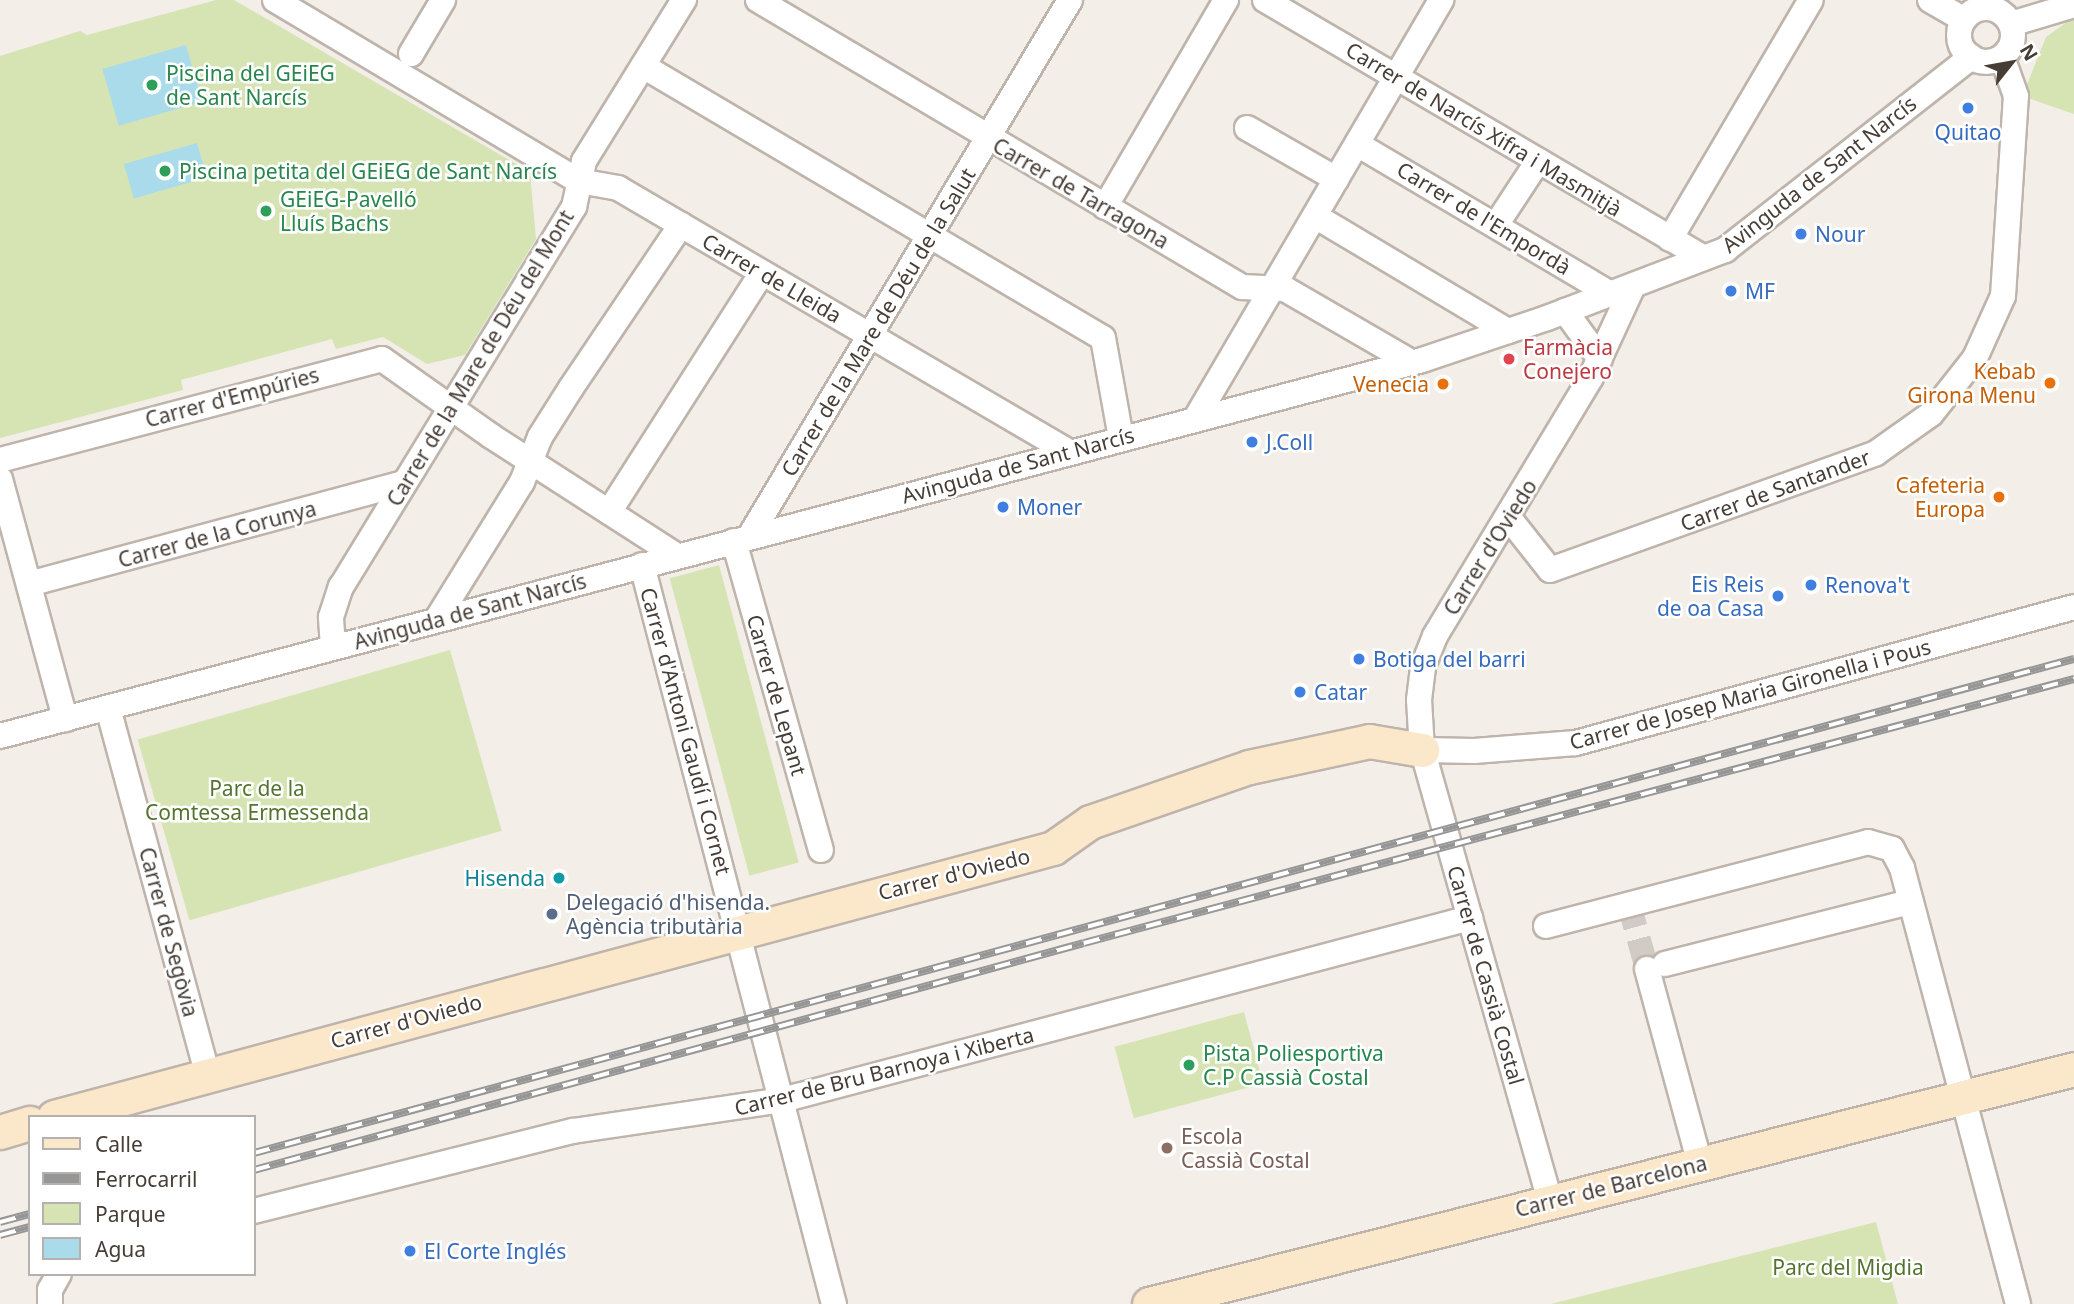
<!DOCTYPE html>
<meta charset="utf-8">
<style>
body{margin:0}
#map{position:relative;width:2074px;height:1304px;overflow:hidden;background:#f3eee8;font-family:"Noto Sans",sans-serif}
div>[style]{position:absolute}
.green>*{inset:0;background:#d6e4b4;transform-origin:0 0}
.water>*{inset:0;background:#a9dbeb;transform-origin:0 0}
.street-tunnel>*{height:24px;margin-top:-12px;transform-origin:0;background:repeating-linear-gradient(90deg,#d0cbc5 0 24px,transparent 0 36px)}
.roads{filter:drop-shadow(2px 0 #beb4ab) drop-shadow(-2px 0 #beb4ab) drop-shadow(0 2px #beb4ab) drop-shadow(0 -2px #beb4ab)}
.street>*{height:24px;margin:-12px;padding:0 12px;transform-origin:12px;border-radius:12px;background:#fff}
.street>.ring{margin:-12px;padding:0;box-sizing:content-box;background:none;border:24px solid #fff;border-radius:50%}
.secondary>*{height:33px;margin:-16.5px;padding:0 16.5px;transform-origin:16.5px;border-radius:16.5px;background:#fbe7ca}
.rail>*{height:8px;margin-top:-4px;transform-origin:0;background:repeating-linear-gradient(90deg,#fff 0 16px,#969696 0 32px);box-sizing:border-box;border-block:2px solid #969696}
.dots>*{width:19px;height:19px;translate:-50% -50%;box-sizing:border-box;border:4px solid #fff;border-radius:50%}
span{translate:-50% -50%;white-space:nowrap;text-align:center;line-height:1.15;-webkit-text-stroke:5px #fff;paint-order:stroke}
.leisure-label{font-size:21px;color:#27864d}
.left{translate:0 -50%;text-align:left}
.street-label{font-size:21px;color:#463d37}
.shop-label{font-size:21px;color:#366cbe}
.right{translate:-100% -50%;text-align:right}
.health-label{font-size:21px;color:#be3a42}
.food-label{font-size:21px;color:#c56008}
.park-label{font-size:21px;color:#54732e}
.culture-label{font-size:21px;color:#0d838f}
.service-label{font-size:21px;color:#4e5e75}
.education-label{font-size:21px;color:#785e54}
.legend{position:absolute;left:28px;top:1115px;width:228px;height:161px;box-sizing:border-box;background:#fff;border:2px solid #b5b1af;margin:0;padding:9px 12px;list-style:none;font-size:21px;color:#463d37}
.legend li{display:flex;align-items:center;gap:14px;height:35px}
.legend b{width:35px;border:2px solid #b5b1af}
.north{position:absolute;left:1976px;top:28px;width:70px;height:70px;-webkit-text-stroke:5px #fff;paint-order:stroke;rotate:59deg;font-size:19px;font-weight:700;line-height:28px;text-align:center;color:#463d37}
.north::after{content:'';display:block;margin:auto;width:24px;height:32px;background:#463d37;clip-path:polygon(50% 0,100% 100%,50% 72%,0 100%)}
</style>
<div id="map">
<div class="green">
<i style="clip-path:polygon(216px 0,234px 0,530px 172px,536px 239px,465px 355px,427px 364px,383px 337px,336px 349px,332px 339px,181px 380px,183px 390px,0 438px,0 56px,80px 31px,87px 35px)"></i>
<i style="clip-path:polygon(2074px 17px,2074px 114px,2028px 98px,2026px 87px,2046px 37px)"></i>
<i style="left:719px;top:565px;width:308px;height:51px;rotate:75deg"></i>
<i style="left:450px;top:650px;width:188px;height:325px;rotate:74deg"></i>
<i style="left:1244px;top:1012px;width:74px;height:134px;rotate:75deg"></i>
<i style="clip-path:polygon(1876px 1222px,1898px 1304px,1551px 1304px,1590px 1294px)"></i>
</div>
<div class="water">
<i style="left:186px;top:45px;width:59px;height:87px;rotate:74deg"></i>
<i style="left:197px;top:143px;width:36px;height:76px;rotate:74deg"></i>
</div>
<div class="street-tunnel">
<i style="left:1629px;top:904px;width:67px;rotate:74.5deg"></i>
</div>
<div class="roads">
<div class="street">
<i style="left:275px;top:0;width:354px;rotate:30.8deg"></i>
<i style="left:579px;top:181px;width:40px;rotate:10deg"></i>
<i style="left:618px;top:188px;width:523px;rotate:30.34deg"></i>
<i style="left:758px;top:0;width:563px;rotate:30.67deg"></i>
<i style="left:1242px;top:287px;width:43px;rotate:2.7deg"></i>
<i style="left:1285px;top:289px;width:146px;rotate:30.1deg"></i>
<i style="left:1265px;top:0;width:509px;rotate:30.44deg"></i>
<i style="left:1930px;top:0;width:39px;rotate:30deg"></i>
<i class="ring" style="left:1959px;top:8px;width:30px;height:30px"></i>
<i style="left:2011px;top:24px;width:66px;rotate:-16.8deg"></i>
<i style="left:411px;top:54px;width:63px;rotate:-59.3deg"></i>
<i style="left:643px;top:66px;width:534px;rotate:30.6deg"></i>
<i style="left:1103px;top:338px;width:102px;rotate:79.8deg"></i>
<i style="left:1247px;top:128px;width:103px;rotate:29.8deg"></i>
<i style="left:1357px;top:144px;width:295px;rotate:30.6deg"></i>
<i style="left:1105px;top:207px;width:240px;rotate:-59.7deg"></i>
<i style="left:1315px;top:216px;width:225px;rotate:30.8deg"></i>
<i style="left:1496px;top:225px;width:77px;rotate:-56.7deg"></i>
<i style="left:1670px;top:239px;width:277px;rotate:-59.5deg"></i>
<i style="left:1565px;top:311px;width:59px;rotate:53.9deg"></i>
<i style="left:1196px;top:418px;width:485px;rotate:-59.6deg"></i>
<i style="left:0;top:460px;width:395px;rotate:-14.8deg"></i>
<i style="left:382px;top:359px;width:133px;rotate:35.2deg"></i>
<i style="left:491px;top:436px;width:221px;rotate:32.8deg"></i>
<i style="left:0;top:479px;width:249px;rotate:74.8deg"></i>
<i style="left:609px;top:512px;width:284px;rotate:-57.4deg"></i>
<i style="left:1509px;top:518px;width:66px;rotate:51.7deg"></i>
<i style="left:1550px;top:570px;width:346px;rotate:-19.7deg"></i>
<i style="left:1876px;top:453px;width:67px;rotate:-35.3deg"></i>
<i style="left:1931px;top:414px;width:71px;rotate:-51.8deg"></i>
<i style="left:1975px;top:358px;width:68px;rotate:-65.7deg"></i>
<i style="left:2003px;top:296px;width:200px;rotate:-86.3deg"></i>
<i style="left:2016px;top:96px;width:41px;rotate:-109.7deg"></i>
<i style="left:750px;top:536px;width:624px;rotate:-59.16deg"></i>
<i style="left:734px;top:541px;width:321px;rotate:74.3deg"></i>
<i style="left:642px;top:565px;width:764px;rotate:75.44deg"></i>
<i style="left:29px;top:584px;width:388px;rotate:-15.1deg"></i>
<i style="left:437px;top:619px;width:161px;rotate:-58.2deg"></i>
<i style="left:522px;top:482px;width:48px;rotate:-68.2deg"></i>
<i style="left:540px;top:437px;width:58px;rotate:-57.7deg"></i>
<i style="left:571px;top:388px;width:197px;rotate:-56deg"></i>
<i style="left:333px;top:647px;width:30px;rotate:-94deg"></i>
<i style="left:331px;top:617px;width:32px;rotate:-72deg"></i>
<i style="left:341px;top:587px;width:446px;rotate:-58.5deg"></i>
<i style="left:574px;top:207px;width:47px;rotate:-77.7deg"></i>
<i style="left:584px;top:161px;width:190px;rotate:-58.2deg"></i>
<i style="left:108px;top:708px;width:380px;rotate:74.8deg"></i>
<i style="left:0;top:736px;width:1471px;rotate:-14.81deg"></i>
<i style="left:1422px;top:360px;width:132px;rotate:-18.6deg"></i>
<i style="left:1547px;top:318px;width:191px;rotate:-20.9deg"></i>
<i style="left:1725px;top:250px;width:313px;rotate:-38.1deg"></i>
<i style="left:1422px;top:750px;width:52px;rotate:1.1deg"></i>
<i style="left:1474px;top:751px;width:102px;rotate:-4.5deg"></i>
<i style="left:1576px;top:743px;width:516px;rotate:-15.27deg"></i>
<i style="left:1546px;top:926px;width:333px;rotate:-14.6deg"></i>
<i style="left:1868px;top:842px;width:25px;rotate:16deg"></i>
<i style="left:1892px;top:849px;width:21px;rotate:62deg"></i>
<i style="left:1902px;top:868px;width:451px;rotate:75.1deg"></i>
<i style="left:1665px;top:964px;width:244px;rotate:-14.2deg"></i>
<i style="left:1647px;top:969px;width:202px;rotate:74.8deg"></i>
<i style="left:1550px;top:1201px;width:469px;rotate:-105.8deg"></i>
<i style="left:1422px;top:750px;width:50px;rotate:-93.4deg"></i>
<i style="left:1419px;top:700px;width:34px;rotate:-83deg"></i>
<i style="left:1423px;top:666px;width:32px;rotate:-68deg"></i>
<i style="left:1435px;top:636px;width:302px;rotate:-58.9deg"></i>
<i style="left:1591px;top:377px;width:100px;rotate:-65.2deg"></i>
<i style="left:254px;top:1211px;width:329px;rotate:-14.1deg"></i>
<i style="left:573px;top:1131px;width:211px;rotate:-8.4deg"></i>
<i style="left:782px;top:1100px;width:712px;rotate:-14.82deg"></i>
<i style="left:50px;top:1304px;width:14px;rotate:-90deg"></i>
<i style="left:50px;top:1290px;width:18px;rotate:-61deg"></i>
</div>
<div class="secondary">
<i style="left:54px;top:1117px;width:1035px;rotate:-15.07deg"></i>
<i style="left:1053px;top:848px;width:45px;rotate:-35.1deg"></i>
<i style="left:1090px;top:822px;width:168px;rotate:-19.1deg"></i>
<i style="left:1249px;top:767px;width:123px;rotate:-12.2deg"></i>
<i style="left:1369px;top:741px;width:54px;rotate:9.6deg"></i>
<i style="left:0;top:1132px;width:31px;rotate:-17deg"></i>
<i style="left:1149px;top:1304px;width:954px;rotate:-14.25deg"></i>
</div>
</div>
<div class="rail">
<i style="left:254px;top:1153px;width:1886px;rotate:-15.19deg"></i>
<i style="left:254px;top:1170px;width:860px;rotate:-15.3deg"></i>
<i style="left:1084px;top:943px;width:1025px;rotate:-14.93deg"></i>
<i style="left:0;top:1222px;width:31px;rotate:-15deg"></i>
<i style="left:0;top:1235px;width:31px;rotate:-15deg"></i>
</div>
<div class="dots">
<i style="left:152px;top:85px;background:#2e9e5b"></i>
<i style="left:1968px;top:108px;background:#3f7fe0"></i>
<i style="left:165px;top:171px;background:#2e9e5b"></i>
<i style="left:266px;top:211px;background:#2e9e5b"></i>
<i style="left:1801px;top:234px;background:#3f7fe0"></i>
<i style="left:1731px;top:291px;background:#3f7fe0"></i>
<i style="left:1509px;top:359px;background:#e0444e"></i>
<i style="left:2050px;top:383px;background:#e8710a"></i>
<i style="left:1443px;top:384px;background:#e8710a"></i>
<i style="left:1252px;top:442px;background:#3f7fe0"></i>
<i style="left:1999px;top:497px;background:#e8710a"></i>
<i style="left:1003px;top:507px;background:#3f7fe0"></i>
<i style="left:1811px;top:585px;background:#3f7fe0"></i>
<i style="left:1778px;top:596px;background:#3f7fe0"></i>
<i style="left:1359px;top:659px;background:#3f7fe0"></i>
<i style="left:1300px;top:692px;background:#3f7fe0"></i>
<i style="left:559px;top:878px;background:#0f9aa8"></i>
<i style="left:552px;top:914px;background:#5c6f8a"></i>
<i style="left:1189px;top:1065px;background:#2e9e5b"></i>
<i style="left:1167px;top:1148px;background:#8d6e63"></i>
<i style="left:410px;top:1251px;background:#3f7fe0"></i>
</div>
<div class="leisure-label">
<span class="left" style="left:166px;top:85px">Piscina del GEiEG<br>de Sant Narcís</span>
<span class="left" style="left:179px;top:171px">Piscina petita del GEiEG de Sant Narcís</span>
<span class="left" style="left:280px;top:211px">GEiEG-Pavelló<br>Lluís Bachs</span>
<span class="left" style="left:1203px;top:1065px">Pista Poliesportiva<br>C.P Cassià Costal</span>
</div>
<div class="street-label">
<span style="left:1484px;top:129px;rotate:31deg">Carrer de Narcís Xifra i Masmitjà</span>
<span style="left:1819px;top:174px;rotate:-38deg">Avinguda de Sant Narcís</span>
<span style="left:1081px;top:193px;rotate:30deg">Carrer de Tarragona</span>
<span style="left:1484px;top:218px;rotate:31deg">Carrer de l'Empordà</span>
<span style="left:772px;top:278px;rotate:30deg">Carrer de Lleida</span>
<span style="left:878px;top:322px;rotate:-59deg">Carrer de la Mare de Déu de la Salut</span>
<span style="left:480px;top:358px;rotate:-59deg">Carrer de la Mare de Déu del Mont</span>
<span style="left:232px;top:397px;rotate:-15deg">Carrer d'Empúries</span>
<span style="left:1018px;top:465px;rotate:-15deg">Avinguda de Sant Narcís</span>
<span style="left:1775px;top:490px;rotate:-20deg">Carrer de Santander</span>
<span style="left:217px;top:534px;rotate:-15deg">Carrer de la Corunya</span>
<span style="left:1490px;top:547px;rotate:-58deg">Carrer d'Oviedo</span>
<span style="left:470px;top:611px;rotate:-15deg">Avinguda de Sant Narcís</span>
<span style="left:1750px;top:694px;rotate:-15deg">Carrer de Josep Maria Gironella i Pous</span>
<span style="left:777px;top:695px;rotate:74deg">Carrer de Lepant</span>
<span style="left:686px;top:731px;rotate:75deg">Carrer d'Antoni Gaudí i Cornet</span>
<span style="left:954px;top:874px;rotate:-14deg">Carrer d'Oviedo</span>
<span style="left:169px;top:932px;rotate:75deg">Carrer de Segòvia</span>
<span style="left:1486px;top:975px;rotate:74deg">Carrer de Cassià Costal</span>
<span style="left:406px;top:1021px;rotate:-15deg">Carrer d'Oviedo</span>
<span style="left:884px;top:1071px;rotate:-14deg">Carrer de Bru Barnoya i Xiberta</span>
<span style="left:1611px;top:1186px;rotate:-14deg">Carrer de Barcelona</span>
</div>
<div class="shop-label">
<span style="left:1968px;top:132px">Quitao</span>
<span class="left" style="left:1815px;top:234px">Nour</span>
<span class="left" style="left:1745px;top:291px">MF</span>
<span class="left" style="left:1266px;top:442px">J.Coll</span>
<span class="left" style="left:1017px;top:507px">Moner</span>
<span class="right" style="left:1764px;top:596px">Eis Reis<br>de oa Casa</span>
<span class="left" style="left:1825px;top:585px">Renova't</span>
<span class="left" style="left:1373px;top:659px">Botiga del barri</span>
<span class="left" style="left:1314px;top:692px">Catar</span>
<span class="left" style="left:424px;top:1251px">El Corte Inglés</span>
</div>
<div class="health-label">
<span class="left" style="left:1523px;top:359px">Farmàcia<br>Conejero</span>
</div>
<div class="food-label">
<span class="right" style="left:2036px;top:383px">Kebab<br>Girona Menu</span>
<span class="right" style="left:1429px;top:384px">Venecia</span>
<span class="right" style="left:1985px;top:497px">Cafeteria<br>Europa</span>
</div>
<div class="park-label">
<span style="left:257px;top:800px">Parc de la<br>Comtessa Ermessenda</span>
<span style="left:1848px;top:1267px">Parc del Migdia</span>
</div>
<div class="culture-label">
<span class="right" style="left:545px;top:878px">Hisenda</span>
</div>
<div class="service-label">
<span class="left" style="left:566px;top:914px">Delegació d'hisenda.<br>Agència tributària</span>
</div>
<div class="education-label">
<span class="left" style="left:1181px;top:1148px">Escola<br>Cassià Costal</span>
</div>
<ul class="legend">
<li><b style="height:9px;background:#fbe7ca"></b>Calle</li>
<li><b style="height:9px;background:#969696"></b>Ferrocarril</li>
<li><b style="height:19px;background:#d6e4b4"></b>Parque</li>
<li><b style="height:19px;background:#a9dbeb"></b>Agua</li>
</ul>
<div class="north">N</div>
</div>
